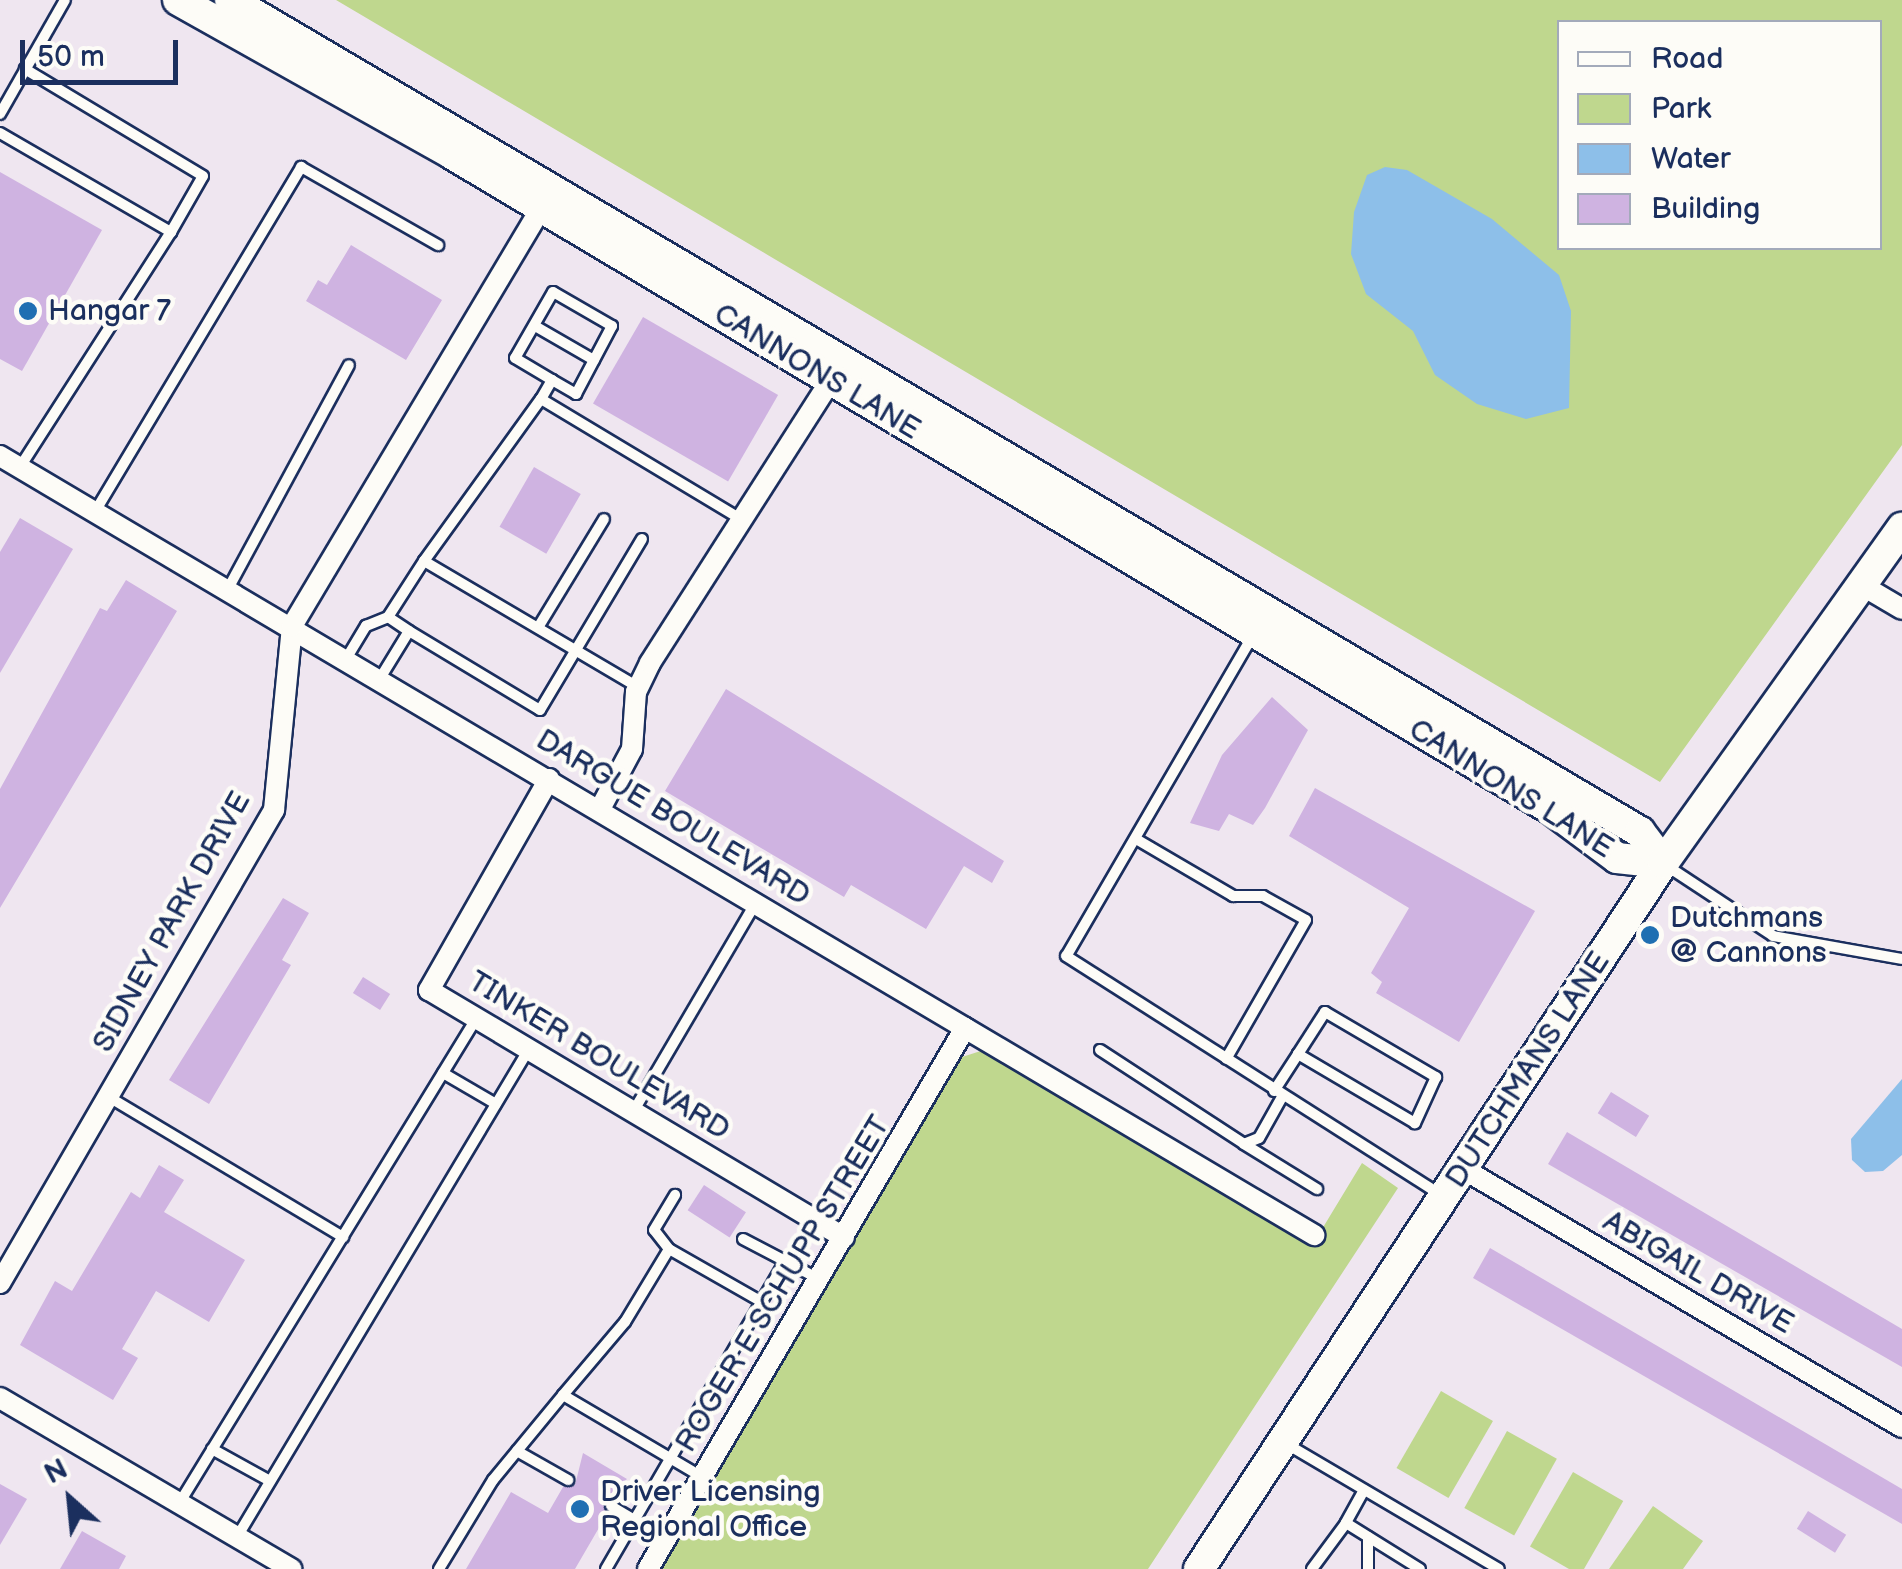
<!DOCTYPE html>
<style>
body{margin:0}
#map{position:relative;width:1902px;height:1569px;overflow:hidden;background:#efe6f0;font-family:"Balsamiq Sans",sans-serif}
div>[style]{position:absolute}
.green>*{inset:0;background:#bfd78e;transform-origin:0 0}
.water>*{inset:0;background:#8dbfe9}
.building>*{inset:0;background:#cfb3e1;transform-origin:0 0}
.roads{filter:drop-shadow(2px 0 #1b2f5e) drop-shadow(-2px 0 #1b2f5e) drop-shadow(0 2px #1b2f5e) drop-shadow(0 -2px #1b2f5e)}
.lane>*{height:10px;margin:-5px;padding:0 5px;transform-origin:5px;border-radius:5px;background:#fdfcf7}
.street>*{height:20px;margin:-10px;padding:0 10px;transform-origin:10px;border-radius:10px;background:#fdfcf7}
.secondary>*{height:30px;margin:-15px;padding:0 15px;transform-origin:15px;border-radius:15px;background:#fdfcf7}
.dots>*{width:28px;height:28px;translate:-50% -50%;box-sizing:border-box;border:5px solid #fdfcf7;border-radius:50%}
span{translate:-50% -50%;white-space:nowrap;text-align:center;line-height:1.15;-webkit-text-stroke:9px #fdfcf7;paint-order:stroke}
.poi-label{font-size:30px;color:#1b2f5e}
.left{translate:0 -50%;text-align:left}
.street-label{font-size:30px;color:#1b2f5e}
.legend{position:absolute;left:1557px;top:20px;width:325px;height:230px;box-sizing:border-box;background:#fdfcf7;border:2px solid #a3aaba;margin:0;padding:12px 18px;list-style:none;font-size:30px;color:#1b2f5e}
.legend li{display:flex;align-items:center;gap:20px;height:50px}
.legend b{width:50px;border:2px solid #a3aaba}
.north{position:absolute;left:20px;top:1449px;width:100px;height:100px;-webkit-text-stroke:8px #fdfcf7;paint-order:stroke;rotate:333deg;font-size:28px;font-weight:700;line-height:40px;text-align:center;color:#1b2f5e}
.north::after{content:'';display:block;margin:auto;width:35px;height:45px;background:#1b2f5e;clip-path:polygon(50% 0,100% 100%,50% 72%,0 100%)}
.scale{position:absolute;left:20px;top:40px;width:158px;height:45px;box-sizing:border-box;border:5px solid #1b2f5e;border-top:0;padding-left:12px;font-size:30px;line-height:35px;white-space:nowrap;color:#1b2f5e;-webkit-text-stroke:8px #fdfcf7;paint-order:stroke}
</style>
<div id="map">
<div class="green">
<i style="clip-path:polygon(evenodd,336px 0,1902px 0,1902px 445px,1660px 782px,336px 0,1560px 22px,1880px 22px,1880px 248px,1560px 248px,1560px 22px)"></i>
<i style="clip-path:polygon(993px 1047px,1316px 1239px,1362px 1163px,1398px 1188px,1148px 1569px,650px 1569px,959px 1058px)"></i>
<i style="left:1441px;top:1391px;width:60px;height:89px;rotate:30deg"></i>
<i style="left:1507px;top:1431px;width:57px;height:88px;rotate:29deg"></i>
<i style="left:1573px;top:1472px;width:58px;height:86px;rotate:30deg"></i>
<i style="clip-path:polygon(1653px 1506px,1703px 1541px,1683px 1569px,1609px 1569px)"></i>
</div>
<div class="water">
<i style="clip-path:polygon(1385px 167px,1407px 170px,1492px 219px,1559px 275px,1571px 311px,1569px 408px,1526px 419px,1477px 404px,1435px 375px,1413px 331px,1366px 294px,1351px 254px,1354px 212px,1367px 175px)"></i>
<i style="clip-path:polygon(1902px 1079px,1902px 1155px,1883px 1171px,1865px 1172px,1852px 1160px,1851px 1139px)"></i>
</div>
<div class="building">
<i style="clip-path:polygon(0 172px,102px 230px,22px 371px,0 359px)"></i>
<i style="clip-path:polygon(351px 245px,442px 300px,406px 360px,306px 301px,318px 280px,327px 285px)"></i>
<i style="left:643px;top:317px;width:156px;height:100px;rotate:30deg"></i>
<i style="left:534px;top:467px;width:54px;height:69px;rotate:30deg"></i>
<i style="clip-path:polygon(20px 518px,73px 549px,0 673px,0 552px)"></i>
<i style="clip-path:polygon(126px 580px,177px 611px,0 908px,0 789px,100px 608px,107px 611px)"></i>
<i style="clip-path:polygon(726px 689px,1004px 861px,992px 883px,964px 866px,926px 929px,851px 885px,844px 897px,665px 791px)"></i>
<i style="clip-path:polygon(1272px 697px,1308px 730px,1265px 808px,1253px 825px,1229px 814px,1219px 831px,1190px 823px,1222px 755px)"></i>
<i style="clip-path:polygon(1315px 788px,1535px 911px,1459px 1042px,1376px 993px,1382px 982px,1371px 973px,1409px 908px,1289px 836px)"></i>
<i style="clip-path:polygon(283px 898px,309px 913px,282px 960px,291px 965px,209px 1104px,169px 1080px)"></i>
<i style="left:363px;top:977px;width:32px;height:19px;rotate:32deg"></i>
<i style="left:1611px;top:1092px;width:45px;height:25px;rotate:32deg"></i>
<i style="clip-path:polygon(1567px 1132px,1902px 1329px,1902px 1367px,1548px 1164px)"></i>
<i style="clip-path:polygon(159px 1165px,184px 1180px,164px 1212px,245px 1260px,209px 1322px,156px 1291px,122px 1349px,138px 1358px,113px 1400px,20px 1345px,55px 1281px,72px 1291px,131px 1192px,140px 1198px)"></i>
<i style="left:704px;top:1185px;width:50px;height:30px;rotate:33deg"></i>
<i style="clip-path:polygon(1490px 1248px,1902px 1489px,1902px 1524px,1473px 1278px)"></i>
<i style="clip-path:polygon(583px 1453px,627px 1479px,603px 1502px,607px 1514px,575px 1569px,466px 1569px,511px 1492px,548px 1513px,563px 1487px,575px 1485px)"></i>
<i style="clip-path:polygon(0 1484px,27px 1499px,0 1545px)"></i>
<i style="left:1808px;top:1511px;width:45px;height:21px;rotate:32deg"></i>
<i style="clip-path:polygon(82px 1531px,126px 1556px,119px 1569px,60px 1569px)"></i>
</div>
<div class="roads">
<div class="lane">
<i style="left:0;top:114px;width:131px;rotate:-60.3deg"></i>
<i style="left:0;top:133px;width:198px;rotate:30.1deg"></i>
<i style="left:171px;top:232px;width:64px;rotate:-60.3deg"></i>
<i style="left:203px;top:176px;width:208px;rotate:-149deg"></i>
<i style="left:535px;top:326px;width:68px;rotate:30deg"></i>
<i style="left:541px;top:399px;width:22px;rotate:-60deg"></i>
<i style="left:552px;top:380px;width:28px;rotate:30deg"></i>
<i style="left:576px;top:394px;width:77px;rotate:-62.1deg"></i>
<i style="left:612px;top:326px;width:68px;rotate:-150deg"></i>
<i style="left:553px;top:292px;width:76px;rotate:119.9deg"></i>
<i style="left:515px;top:358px;width:43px;rotate:30.7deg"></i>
<i style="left:20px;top:467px;width:279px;rotate:-57.3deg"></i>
<i style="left:96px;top:510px;width:400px;rotate:-59.1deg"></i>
<i style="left:301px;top:167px;width:158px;rotate:29.7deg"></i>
<i style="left:424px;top:561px;width:200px;rotate:-54.2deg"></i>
<i style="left:541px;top:399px;width:231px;rotate:31deg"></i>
<i style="left:229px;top:587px;width:252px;rotate:-61.6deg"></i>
<i style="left:539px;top:626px;width:125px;rotate:-58.7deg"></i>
<i style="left:409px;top:631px;width:153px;rotate:31.1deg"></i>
<i style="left:540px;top:710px;width:199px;rotate:-59.2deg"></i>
<i style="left:1252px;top:637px;width:369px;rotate:120.2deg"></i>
<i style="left:1066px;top:956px;width:443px;rotate:32.5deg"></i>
<i style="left:346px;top:659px;width:39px;rotate:-59deg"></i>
<i style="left:366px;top:626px;width:24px;rotate:-22deg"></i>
<i style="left:379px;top:680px;width:57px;rotate:-58.5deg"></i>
<i style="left:409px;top:631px;width:25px;rotate:-146deg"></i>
<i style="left:388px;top:617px;width:67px;rotate:-57.3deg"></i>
<i style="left:424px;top:561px;width:248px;rotate:30.5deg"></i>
<i style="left:1136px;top:839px;width:113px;rotate:30.4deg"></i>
<i style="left:1233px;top:896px;width:30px"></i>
<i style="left:1263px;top:896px;width:49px;rotate:29.2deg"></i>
<i style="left:1306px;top:920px;width:160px;rotate:119.9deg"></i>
<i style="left:1667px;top:866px;width:127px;rotate:33.4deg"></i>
<i style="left:1773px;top:936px;width:131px;rotate:10.1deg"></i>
<i style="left:1100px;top:1050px;width:172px;rotate:33.1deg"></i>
<i style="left:1244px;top:1144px;width:16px;rotate:-22deg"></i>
<i style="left:1259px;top:1138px;width:47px;rotate:-60.7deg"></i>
<i style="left:443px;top:1073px;width:61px;rotate:30.3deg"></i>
<i style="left:1274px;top:1091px;width:44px;rotate:-57deg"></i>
<i style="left:1298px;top:1054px;width:50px;rotate:-57.3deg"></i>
<i style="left:1325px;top:1012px;width:129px;rotate:30.4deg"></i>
<i style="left:1436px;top:1077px;width:51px;rotate:114.5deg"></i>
<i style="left:1415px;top:1123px;width:136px;rotate:-149.5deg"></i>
<i style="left:109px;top:1097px;width:273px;rotate:30.9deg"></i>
<i style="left:633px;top:1112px;width:243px;rotate:-59.6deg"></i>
<i style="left:1244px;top:1144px;width:86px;rotate:31.7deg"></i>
<i style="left:743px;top:1239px;width:47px;rotate:27.6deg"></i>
<i style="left:669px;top:1249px;width:24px;rotate:-128deg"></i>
<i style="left:654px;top:1230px;width:41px;rotate:-59deg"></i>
<i style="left:563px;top:1395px;width:96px;rotate:-49.7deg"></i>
<i style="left:625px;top:1322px;width:85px;rotate:-58.9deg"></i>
<i style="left:669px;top:1249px;width:107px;rotate:29.7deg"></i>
<i style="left:1285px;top:1443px;width:248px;rotate:30.5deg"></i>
<i style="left:212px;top:1449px;width:66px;rotate:28.9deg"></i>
<i style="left:517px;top:1451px;width:59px;rotate:29.6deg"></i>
<i style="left:1364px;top:1490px;width:38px;rotate:119deg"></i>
<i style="left:1346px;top:1523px;width:87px;rotate:31.9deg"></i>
<i style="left:180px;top:1502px;width:566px;rotate:-58.5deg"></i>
<i style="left:611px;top:1506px;width:63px;rotate:30.7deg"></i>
<i style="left:237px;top:1537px;width:569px;rotate:-59.11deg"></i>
<i style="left:439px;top:1569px;width:104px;rotate:-58.8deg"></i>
<i style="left:493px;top:1480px;width:110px;rotate:-50.5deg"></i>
<i style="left:563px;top:1395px;width:161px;rotate:30.5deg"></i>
<i style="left:606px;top:1569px;width:356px;rotate:-59.8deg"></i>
<i style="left:785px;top:1261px;width:38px;rotate:28deg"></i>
<i style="left:1312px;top:1569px;width:57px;rotate:-53.5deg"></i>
<i style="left:1368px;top:1569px;width:32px;rotate:-90deg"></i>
</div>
<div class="street">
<i style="left:0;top:456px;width:1528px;rotate:30.66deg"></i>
<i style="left:1863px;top:586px;width:45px;rotate:30.5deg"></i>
<i style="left:549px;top:779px;width:243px;rotate:119.6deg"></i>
<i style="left:429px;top:990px;width:483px;rotate:30.8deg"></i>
<i style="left:600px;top:809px;width:68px;rotate:-61.9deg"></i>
<i style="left:632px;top:749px;width:57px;rotate:-86deg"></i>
<i style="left:636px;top:692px;width:32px;rotate:-64deg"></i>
<i style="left:650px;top:663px;width:336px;rotate:-57.4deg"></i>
<i style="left:1465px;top:1170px;width:507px;rotate:30.46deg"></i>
<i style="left:0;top:1283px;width:547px;rotate:-59.92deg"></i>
<i style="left:274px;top:810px;width:185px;rotate:-84.4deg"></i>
<i style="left:292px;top:626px;width:487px;rotate:-59.2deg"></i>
<i style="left:0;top:1398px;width:338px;rotate:30.4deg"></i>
<i style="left:648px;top:1569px;width:627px;rotate:-59.63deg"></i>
</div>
<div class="secondary">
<i style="left:178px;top:0;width:314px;rotate:29.3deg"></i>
<i style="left:452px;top:154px;width:1279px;rotate:30.79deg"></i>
<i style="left:1551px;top:809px;width:82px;rotate:36.6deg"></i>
<i style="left:1617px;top:858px;width:46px;rotate:6.2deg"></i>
<i style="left:230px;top:0;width:1637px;rotate:30.54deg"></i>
<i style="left:1640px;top:832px;width:39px;rotate:53deg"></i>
<i style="left:1199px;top:1569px;width:845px;rotate:-56.69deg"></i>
<i style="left:1663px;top:863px;width:412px;rotate:-54.5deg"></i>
</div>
</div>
<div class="dots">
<i style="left:28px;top:311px;background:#1f6fb2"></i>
<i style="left:1650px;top:935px;background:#1f6fb2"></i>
<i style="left:580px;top:1509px;background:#1f6fb2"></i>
</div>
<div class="poi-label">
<span class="left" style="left:48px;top:311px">Hangar 7</span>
<span class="left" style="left:1670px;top:935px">Dutchmans<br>@ Cannons</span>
<span class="left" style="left:600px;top:1509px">Driver Licensing<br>Regional Office</span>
</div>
<div class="street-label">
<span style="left:817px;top:372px;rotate:31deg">CANNONS LANE</span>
<span style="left:1511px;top:789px;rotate:32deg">CANNONS LANE</span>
<span style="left:673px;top:818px;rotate:31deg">DARGUE BOULEVARD</span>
<span style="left:172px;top:922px;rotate:-61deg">SIDNEY PARK DRIVE</span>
<span style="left:599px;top:1056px;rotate:31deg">TINKER BOULEVARD</span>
<span style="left:1528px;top:1070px;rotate:-57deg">DUTCHMANS LANE</span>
<span style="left:1698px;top:1273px;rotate:30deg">ABIGAIL DRIVE</span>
<span style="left:783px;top:1284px;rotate:-59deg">ROGER E SCHUPP STREET</span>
</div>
<ul class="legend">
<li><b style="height:12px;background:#fdfcf7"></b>Road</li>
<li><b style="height:28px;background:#bfd78e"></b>Park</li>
<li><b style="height:28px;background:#8dbfe9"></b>Water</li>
<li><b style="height:28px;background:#cfb3e1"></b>Building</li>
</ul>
<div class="north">N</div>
<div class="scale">50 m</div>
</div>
